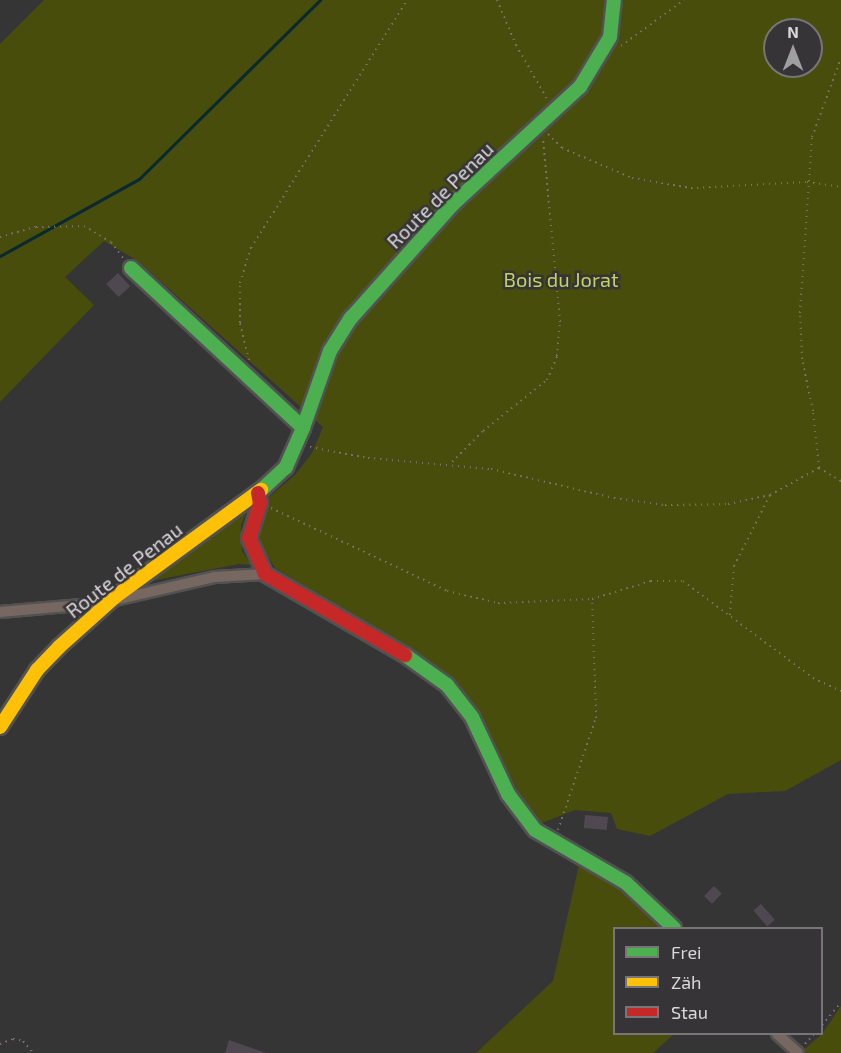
<!DOCTYPE html>
<meta charset="utf-8">
<style>
body{margin:0}
#map{position:relative;width:841px;height:1053px;overflow:hidden;background:#353535;font-family:"Exo 2",sans-serif}
div>[style]{position:absolute}
.green>*{inset:0;background:#484d0b}
.stream>*{height:3px;margin:-1.5px;padding:0 1.5px;transform-origin:1.5px;border-radius:1.5px;background:#082931}
.building>*{inset:0;background:#504851;transform-origin:0 0}
.path>*{height:2px;margin-top:-1px;transform-origin:0;background:repeating-linear-gradient(90deg,#7a706d 0 1.5px,transparent 0 6px)}
.roads{filter:drop-shadow(2px 0 #525253) drop-shadow(-2px 0 #525253) drop-shadow(0 2px #525253) drop-shadow(0 -2px #525253)}
.street>*{height:10px;margin:-5px;padding:0 5px;transform-origin:5px;border-radius:5px;background:#776761}
.fast>*{height:14px;margin:-7px;padding:0 7px;transform-origin:7px;border-radius:7px;background:#4caf50}
.slow>*{height:14px;margin:-7px;padding:0 7px;transform-origin:7px;border-radius:7px;background:#ffc107}
.jam>*{height:14px;margin:-7px;padding:0 7px;transform-origin:7px;border-radius:7px;background:#c62828}
span{translate:-50% -50%;white-space:nowrap;text-align:center;line-height:1.15;-webkit-text-stroke:5px #363436;paint-order:stroke}
.street-label{font-size:20px;color:#d8d7d9}
.park-label{font-size:20px;color:#c4d262}
.legend{position:absolute;left:613px;top:927px;width:210px;height:108px;box-sizing:border-box;background:#363436;border:2px solid #777577;margin:0;padding:8px 10px;list-style:none;font-size:18px;color:#d8d7d9}
.legend li{display:flex;align-items:center;gap:12px;height:30px}
.legend b{width:30px;border:2px solid #777577}
.north{position:absolute;left:763px;top:18px;width:60px;height:60px;box-sizing:border-box;background:#363436;border:2px solid #777577;border-radius:50%;rotate:0deg;font-size:16px;font-weight:700;line-height:24px;text-align:center;color:#d8d7d9}
.north::after{content:'';display:block;margin:auto;width:21px;height:27px;background:#9f9ea0;clip-path:polygon(50% 0,100% 100%,50% 72%,0 100%)}
</style>
<div id="map">
<div class="green">
<i style="clip-path:polygon(evenodd,44px 0,841px 0,841px 760px,785px 791px,728px 794px,650px 836px,617px 829px,611px 813px,575px 810px,542px 823px,526px 807px,480px 717px,440px 668px,275px 568px,260px 545px,260px 529px,267px 512px,268px 498px,295px 475px,312px 453px,323px 427px,138px 261px,104px 241px,65px 277px,94px 305px,0 402px,0 44px,44px 0,775px 30px,811px 30px,811px 66px,775px 66px,775px 30px)"></i>
<i style="clip-path:polygon(249px 507px,241px 525px,242px 551px,252px 565px,239px 564px,145px 582px)"></i>
<i style="clip-path:polygon(580px 860px,595px 865px,662px 928px,614px 928px,614px 1034px,674px 1034px,653px 1053px,476px 1053px,553px 981px)"></i>
<i style="clip-path:polygon(841px 1006px,841px 1053px,800px 1053px,822px 1034px)"></i>
</div>
<div class="stream">
<i style="left:0;top:256px;width:159px;rotate:-29deg"></i>
<i style="left:139px;top:179px;width:255px;rotate:-44.7deg"></i>
</div>
<div class="building">
<i style="left:118px;top:273px;width:18px;height:16px;rotate:47deg"></i>
<i style="left:585px;top:815px;width:23px;height:13px;rotate:5deg"></i>
<i style="left:714px;top:886px;width:11px;height:14px;rotate:45deg"></i>
<i style="left:761px;top:904px;width:21px;height:10px;rotate:49deg"></i>
<i style="clip-path:polygon(229px 1040px,266px 1053px,225px 1053px)"></i>
</div>
<div class="path">
<i style="left:497px;top:0;width:49px;rotate:67.1deg"></i>
<i style="left:516px;top:45px;width:62px;rotate:60.1deg"></i>
<i style="left:621px;top:46px;width:78px;rotate:-36.1deg"></i>
<i style="left:548px;top:134px;width:20px;rotate:45deg"></i>
<i style="left:562px;top:148px;width:76px;rotate:23.2deg"></i>
<i style="left:632px;top:178px;width:60px;rotate:9.6deg"></i>
<i style="left:691px;top:188px;width:116px;rotate:-3deg"></i>
<i style="left:807px;top:182px;width:34px;rotate:8deg"></i>
<i style="left:0;top:237px;width:37px;rotate:-16deg"></i>
<i style="left:36px;top:227px;width:48px;rotate:-1.2deg"></i>
<i style="left:84px;top:226px;width:31px;rotate:31deg"></i>
<i style="left:111px;top:242px;width:21px;rotate:53deg"></i>
<i style="left:249px;top:360px;width:38px;rotate:-104deg"></i>
<i style="left:240px;top:323px;width:40px;rotate:-90deg"></i>
<i style="left:240px;top:283px;width:37px;rotate:-73deg"></i>
<i style="left:251px;top:248px;width:293px;rotate:-57.8deg"></i>
<i style="left:310px;top:447px;width:59px;rotate:10.7deg"></i>
<i style="left:368px;top:458px;width:123px;rotate:5.1deg"></i>
<i style="left:491px;top:469px;width:126px;rotate:13.3deg"></i>
<i style="left:614px;top:498px;width:51px;rotate:7.8deg"></i>
<i style="left:665px;top:505px;width:63px;rotate:-0.9deg"></i>
<i style="left:728px;top:504px;width:43px;rotate:-12.1deg"></i>
<i style="left:770px;top:495px;width:56px;rotate:-28.9deg"></i>
<i style="left:819px;top:468px;width:57px;rotate:-96deg"></i>
<i style="left:813px;top:411px;width:53px;rotate:-101.9deg"></i>
<i style="left:802px;top:359px;width:46px;rotate:-92.5deg"></i>
<i style="left:800px;top:313px;width:176px;rotate:-86.1deg"></i>
<i style="left:812px;top:137px;width:84px;rotate:-69.8deg"></i>
<i style="left:452px;top:462px;width:44px;rotate:-45deg"></i>
<i style="left:483px;top:431px;width:82px;rotate:-38.6deg"></i>
<i style="left:547px;top:380px;width:26px;rotate:-67deg"></i>
<i style="left:557px;top:356px;width:34px;rotate:-85deg"></i>
<i style="left:560px;top:322px;width:186px;rotate:-95.3deg"></i>
<i style="left:819px;top:468px;width:26px;rotate:31deg"></i>
<i style="left:271px;top:508px;width:195px;rotate:25.2deg"></i>
<i style="left:447px;top:591px;width:52px;rotate:13.2deg"></i>
<i style="left:498px;top:603px;width:94px;rotate:-2.4deg"></i>
<i style="left:592px;top:599px;width:62px;rotate:-17deg"></i>
<i style="left:651px;top:581px;width:32px"></i>
<i style="left:683px;top:581px;width:162px;rotate:36.7deg"></i>
<i style="left:813px;top:678px;width:31px;rotate:25deg"></i>
<i style="left:730px;top:615px;width:49px;rotate:-85.3deg"></i>
<i style="left:734px;top:566px;width:80px;rotate:-63.1deg"></i>
<i style="left:558px;top:830px;width:118px;rotate:-71.3deg"></i>
<i style="left:596px;top:718px;width:119px;rotate:-91.9deg"></i>
<i style="left:822px;top:1025px;width:30px;rotate:-50deg"></i>
<i style="left:0;top:1044px;width:14px;rotate:-21deg"></i>
<i style="left:13px;top:1039px;width:10px;rotate:11deg"></i>
<i style="left:23px;top:1041px;width:16px;rotate:50deg"></i>
<i style="left:805px;top:1044px;width:13px;rotate:-48deg"></i>
</div>
<div class="roads">
<div class="street">
<i style="left:0;top:612px;width:102px;rotate:-5deg"></i>
<i style="left:102px;top:603px;width:116px;rotate:-13deg"></i>
<i style="left:215px;top:577px;width:50px;rotate:-3.4deg"></i>
<i style="left:777px;top:1034px;width:28px;rotate:42deg"></i>
</div>
<div class="fast">
<i style="left:131px;top:268px;width:235px;rotate:42.9deg"></i>
<i style="left:303px;top:428px;width:43px;rotate:113.6deg"></i>
<i style="left:286px;top:467px;width:34px;rotate:137deg"></i>
<i style="left:303px;top:428px;width:82px;rotate:-70.7deg"></i>
<i style="left:330px;top:351px;width:39px;rotate:-58deg"></i>
<i style="left:351px;top:318px;width:153px;rotate:-48.2deg"></i>
<i style="left:453px;top:204px;width:173px;rotate:-42.7deg"></i>
<i style="left:580px;top:87px;width:58px;rotate:-59deg"></i>
<i style="left:610px;top:37px;width:37px;rotate:-84deg"></i>
<i style="left:405px;top:655px;width:52px;rotate:35.5deg"></i>
<i style="left:447px;top:685px;width:41px;rotate:52deg"></i>
<i style="left:472px;top:717px;width:85px;rotate:64.9deg"></i>
<i style="left:508px;top:794px;width:45px;rotate:53.1deg"></i>
<i style="left:535px;top:830px;width:105px;rotate:30.2deg"></i>
<i style="left:626px;top:883px;width:66px;rotate:43.2deg"></i>
</div>
<div class="slow">
<i style="left:0;top:727px;width:68px;rotate:-57deg"></i>
<i style="left:37px;top:670px;width:32px;rotate:-46deg"></i>
<i style="left:59px;top:647px;width:76px;rotate:-41.8deg"></i>
<i style="left:116px;top:596px;width:180px;rotate:-36.2deg"></i>
</div>
<div class="jam">
<i style="left:258px;top:493px;width:10px;rotate:79deg"></i>
<i style="left:260px;top:503px;width:37px;rotate:107deg"></i>
<i style="left:249px;top:538px;width:39px;rotate:66deg"></i>
<i style="left:265px;top:574px;width:162px;rotate:30.1deg"></i>
</div>
</div>
<div class="street-label">
<span style="left:440px;top:195px;rotate:-45deg">Route de Penau</span>
<span style="left:124px;top:570px;rotate:-38deg">Route de Penau</span>
</div>
<div class="park-label">
<span style="left:561px;top:279px">Bois du Jorat</span>
</div>
<ul class="legend">
<li><b style="height:8px;background:#4caf50"></b>Frei</li>
<li><b style="height:8px;background:#ffc107"></b>Zäh</li>
<li><b style="height:8px;background:#c62828"></b>Stau</li>
</ul>
<div class="north">N</div>
</div>
